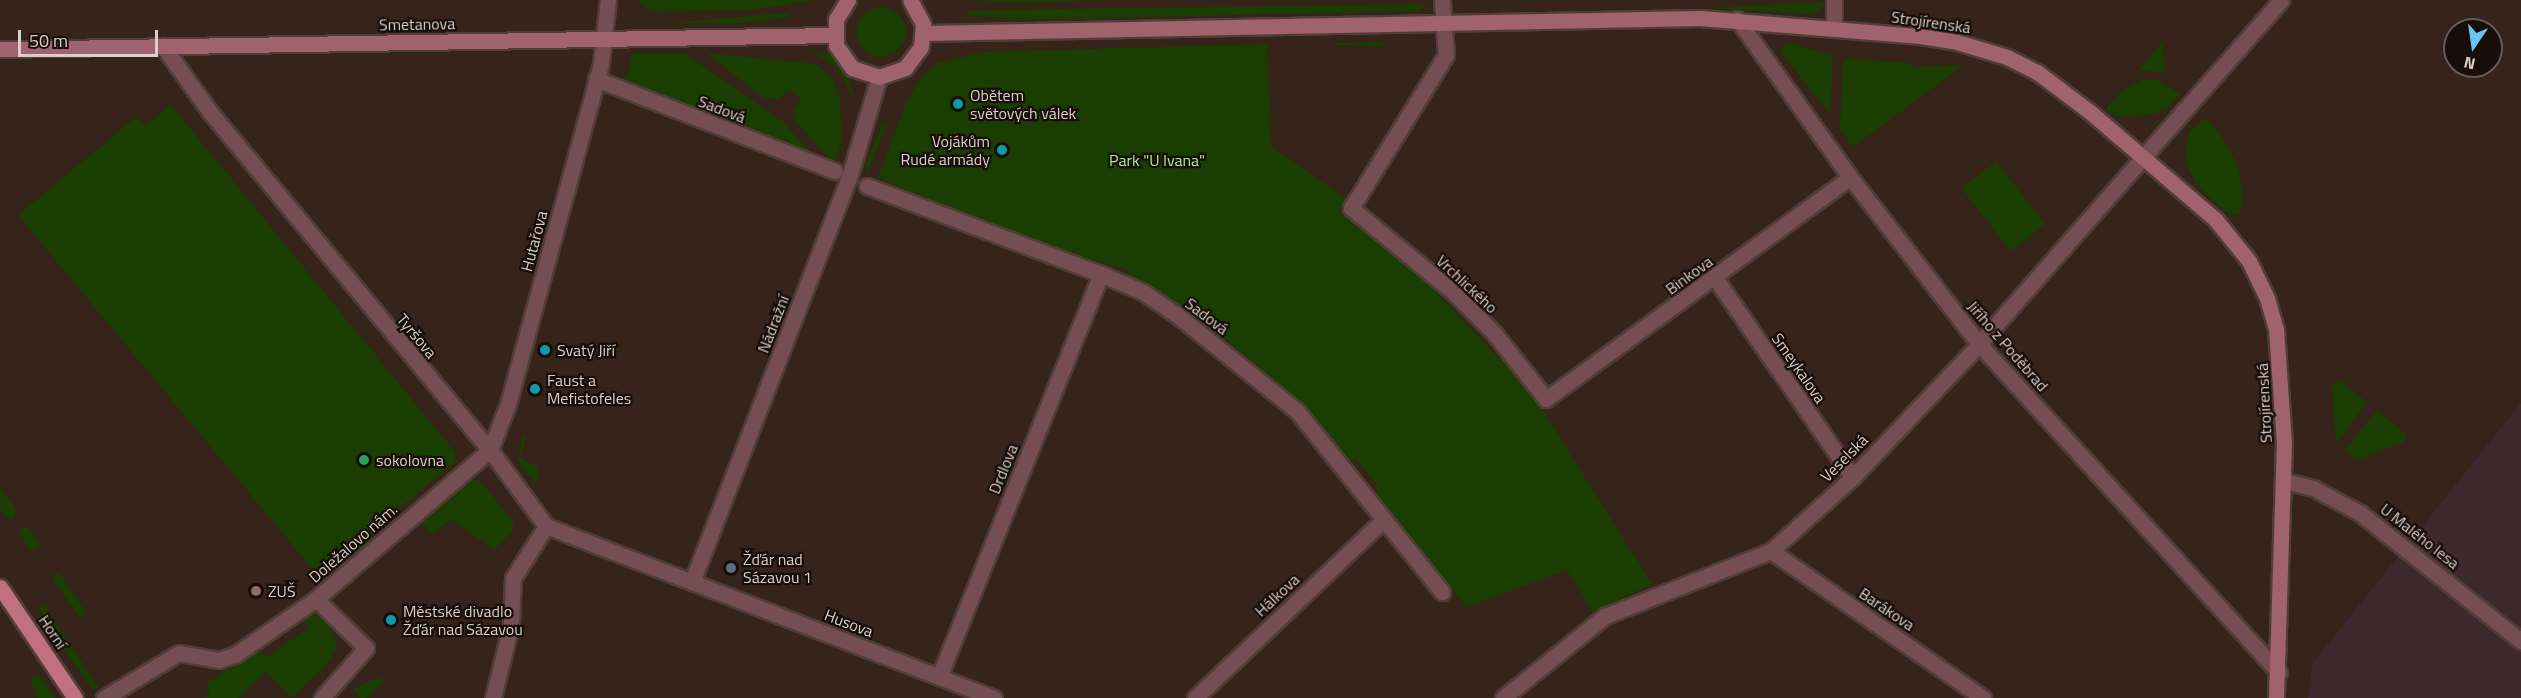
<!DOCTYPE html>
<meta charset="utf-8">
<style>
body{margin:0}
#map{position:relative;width:2521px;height:698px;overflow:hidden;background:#36231a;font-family:"Titillium Web",sans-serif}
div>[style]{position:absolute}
.industrial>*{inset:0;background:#3d292c}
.green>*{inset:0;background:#1a3d01;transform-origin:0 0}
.round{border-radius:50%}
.roads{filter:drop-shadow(2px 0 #503e36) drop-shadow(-2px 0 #503e36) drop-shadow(0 2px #503e36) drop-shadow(0 -2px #503e36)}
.street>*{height:15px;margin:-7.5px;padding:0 7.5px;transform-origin:7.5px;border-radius:7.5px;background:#754e53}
.secondary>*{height:15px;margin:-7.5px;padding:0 7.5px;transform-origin:7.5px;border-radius:7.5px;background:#a0626b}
.primary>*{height:15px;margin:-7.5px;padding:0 7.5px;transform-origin:7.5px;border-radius:7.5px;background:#c1717e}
.dots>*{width:16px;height:16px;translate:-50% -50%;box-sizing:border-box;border:3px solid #170e0a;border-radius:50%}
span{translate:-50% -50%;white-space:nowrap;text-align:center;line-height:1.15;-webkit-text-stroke:4.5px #170e0a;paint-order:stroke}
.street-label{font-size:16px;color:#dbcec8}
.poi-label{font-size:16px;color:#dbcec8}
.left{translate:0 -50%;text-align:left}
.right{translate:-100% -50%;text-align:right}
.park-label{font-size:16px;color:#abee88}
.north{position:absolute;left:2443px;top:18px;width:60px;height:60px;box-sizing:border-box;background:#170e0a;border:2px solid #655b56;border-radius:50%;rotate:193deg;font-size:16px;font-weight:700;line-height:24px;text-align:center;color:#dbcec8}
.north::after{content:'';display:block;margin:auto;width:21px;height:27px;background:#6bc3f2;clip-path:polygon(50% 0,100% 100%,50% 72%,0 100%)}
.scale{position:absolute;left:18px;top:30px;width:140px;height:27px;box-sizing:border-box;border:3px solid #dbcec8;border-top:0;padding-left:8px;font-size:18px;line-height:21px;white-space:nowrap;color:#dbcec8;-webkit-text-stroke:4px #170e0a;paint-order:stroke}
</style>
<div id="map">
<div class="industrial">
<i style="clip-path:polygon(2521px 403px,2521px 698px,2308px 698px,2313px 663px)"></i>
</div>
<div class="green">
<i style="clip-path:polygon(636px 0,816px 0,751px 10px,652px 12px)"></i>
<i style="clip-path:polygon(967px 0,1117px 0,1018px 3px)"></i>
<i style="clip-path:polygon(1824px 2px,1822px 9px,1811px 14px,1704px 8px)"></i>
<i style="clip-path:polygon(1428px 4px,1418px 11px,1022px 20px,967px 15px,969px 10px)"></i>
<i class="round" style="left:856px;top:7px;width:50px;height:50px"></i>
<i style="clip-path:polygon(786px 13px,791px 17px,732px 24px,668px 23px)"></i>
<i style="clip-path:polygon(1386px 42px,1380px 47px,1335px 45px,1336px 43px)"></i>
<i style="clip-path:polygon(1787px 42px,1833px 56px,1830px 115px,1783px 55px,1780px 51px)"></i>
<i style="clip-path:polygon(2162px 42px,2166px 73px,2139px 70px)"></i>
<i style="clip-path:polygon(1267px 44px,1271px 146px,1348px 200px,1532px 393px,1652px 584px,1593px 612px,1567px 570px,1467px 607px,1374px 495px,1378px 487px,1356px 458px,1350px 462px,1290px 393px,1202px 320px,1127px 277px,1129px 270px,1036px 244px,1037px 239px,990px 225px,878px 178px,907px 101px,920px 79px,937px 63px,984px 52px)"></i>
<i style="clip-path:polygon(809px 50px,831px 55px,848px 72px,854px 100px,836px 67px)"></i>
<i style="clip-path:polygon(684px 53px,782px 121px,818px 160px,621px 84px,626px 79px,632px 54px)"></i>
<i style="clip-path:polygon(706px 53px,816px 64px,833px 79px,840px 98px,842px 139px,836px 159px,832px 162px,795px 121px,794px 110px,801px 99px,789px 90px,779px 99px,764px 98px)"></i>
<i style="clip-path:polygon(1843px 58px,1910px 63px,1911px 67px,1964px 65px,1853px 147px,1840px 130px)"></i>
<i style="clip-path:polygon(2143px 80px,2157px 80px,2180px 94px,2168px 108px,2155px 114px,2123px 117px,2108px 113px,2106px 108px,2121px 91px)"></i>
<i style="clip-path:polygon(171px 105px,455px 452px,455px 462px,373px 530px,371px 541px,350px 559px,341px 557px,318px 576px,18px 215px,136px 117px,146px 125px)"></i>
<i style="clip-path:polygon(2206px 118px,2220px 134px,2238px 165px,2244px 206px,2238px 215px,2225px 212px,2196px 184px,2185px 162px,2189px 131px)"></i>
<i style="clip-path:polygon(883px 121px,885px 129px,867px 174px,865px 165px)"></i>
<i style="left:1996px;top:161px;width:80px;height:44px;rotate:52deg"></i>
<i style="clip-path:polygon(2339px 379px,2367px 402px,2336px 444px,2332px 385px)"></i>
<i style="clip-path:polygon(2377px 410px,2407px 435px,2404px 442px,2357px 460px,2344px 450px)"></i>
<i style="clip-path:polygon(522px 436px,526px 438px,520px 457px,538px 467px,537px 485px,518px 462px)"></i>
<i style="clip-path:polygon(472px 480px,480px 481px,513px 520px,513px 531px,494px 550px,451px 519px,433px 534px,421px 522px)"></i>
<i style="clip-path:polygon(0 487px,16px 509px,14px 519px,8px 519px,0 509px)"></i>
<i style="clip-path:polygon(22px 527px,29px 528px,41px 546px,32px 552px,19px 534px)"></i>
<i style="clip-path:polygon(56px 574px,60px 574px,87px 613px,80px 618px,53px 580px)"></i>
<i style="clip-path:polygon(44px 604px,99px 688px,92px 689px,68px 655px,38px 608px)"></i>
<i style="clip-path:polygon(306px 615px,316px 615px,330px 624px,337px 647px,327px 664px,292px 698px,266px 672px,238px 698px,203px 698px,210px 693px,206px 684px,257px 648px,266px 657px,309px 628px,303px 618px)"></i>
<i style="clip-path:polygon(38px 674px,49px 689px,55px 698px,37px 698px,30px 680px)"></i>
<i style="clip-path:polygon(374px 679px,385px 679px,367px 698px,360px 698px,353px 689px)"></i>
</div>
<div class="roads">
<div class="street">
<i style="left:1442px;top:0;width:55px;rotate:85.8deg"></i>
<i style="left:1446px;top:55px;width:180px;rotate:121.8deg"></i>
<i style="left:1351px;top:208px;width:131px;rotate:39.4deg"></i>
<i style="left:1452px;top:291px;width:59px;rotate:45deg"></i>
<i style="left:1494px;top:333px;width:84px;rotate:51.8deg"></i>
<i style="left:1546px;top:399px;width:376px;rotate:-36.1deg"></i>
<i style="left:1834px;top:0;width:28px;rotate:90deg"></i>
<i style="left:1737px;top:19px;width:194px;rotate:54.4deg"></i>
<i style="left:1850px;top:177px;width:211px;rotate:52.3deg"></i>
<i style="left:1979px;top:344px;width:445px;rotate:47.6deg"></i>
<i style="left:163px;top:46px;width:81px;rotate:54.5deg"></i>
<i style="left:210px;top:112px;width:439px;rotate:50.4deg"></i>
<i style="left:490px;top:450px;width:94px;rotate:53.6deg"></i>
<i style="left:546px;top:526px;width:480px;rotate:21deg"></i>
<i style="left:596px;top:79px;width:256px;rotate:21.1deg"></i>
<i style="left:867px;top:186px;width:250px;rotate:20.6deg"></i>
<i style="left:1101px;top:274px;width:46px;rotate:23.2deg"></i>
<i style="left:1143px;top:292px;width:41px;rotate:34.1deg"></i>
<i style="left:1177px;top:315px;width:154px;rotate:38.7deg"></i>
<i style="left:1297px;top:411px;width:232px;rotate:51.3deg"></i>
<i style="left:1715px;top:278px;width:242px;rotate:55.3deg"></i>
<i style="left:2285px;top:481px;width:29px;rotate:14deg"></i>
<i style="left:2313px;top:488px;width:53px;rotate:28deg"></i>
<i style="left:2360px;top:513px;width:206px;rotate:38.5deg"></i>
<i style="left:1771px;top:551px;width:258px;rotate:34.7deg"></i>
<i style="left:692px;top:582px;width:433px;rotate:-68.8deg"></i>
<i style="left:849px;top:178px;width:105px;rotate:-73.5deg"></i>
<i style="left:316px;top:599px;width:70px;rotate:44.4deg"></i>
<i style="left:366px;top:648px;width:67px;rotate:131.3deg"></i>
<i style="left:939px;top:677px;width:434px;rotate:-68.1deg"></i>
<i style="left:104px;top:698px;width:87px;rotate:-31deg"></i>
<i style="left:179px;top:653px;width:41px;rotate:9.9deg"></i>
<i style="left:219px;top:660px;width:18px;rotate:-19deg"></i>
<i style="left:236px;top:654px;width:97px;rotate:-34.5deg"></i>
<i style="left:316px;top:599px;width:229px;rotate:-40.6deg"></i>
<i style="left:490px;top:450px;width:49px;rotate:-68.6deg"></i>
<i style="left:508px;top:404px;width:353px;rotate:-74.7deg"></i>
<i style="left:601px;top:63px;width:63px;rotate:-83.7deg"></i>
<i style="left:493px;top:698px;width:76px;rotate:-76.3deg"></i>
<i style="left:511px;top:624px;width:46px;rotate:-87.5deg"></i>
<i style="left:513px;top:578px;width:62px;rotate:-57.6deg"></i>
<i style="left:1195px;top:698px;width:260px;rotate:-43.4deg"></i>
<i style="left:1503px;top:698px;width:131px;rotate:-38.8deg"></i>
<i style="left:1605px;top:616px;width:178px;rotate:-21.4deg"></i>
<i style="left:1771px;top:551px;width:110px;rotate:-42.1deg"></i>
<i style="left:1853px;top:477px;width:183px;rotate:-46.5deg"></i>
<i style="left:1979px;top:344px;width:458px;rotate:-48.7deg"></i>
</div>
<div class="secondary">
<i style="left:848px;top:0;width:22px;rotate:122deg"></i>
<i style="left:836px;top:19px;width:26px;rotate:90deg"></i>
<i style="left:836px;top:45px;width:28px;rotate:55deg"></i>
<i style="left:852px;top:68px;width:28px;rotate:18deg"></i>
<i style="left:879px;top:77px;width:28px;rotate:-19deg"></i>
<i style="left:905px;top:68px;width:26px;rotate:-53deg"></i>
<i style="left:921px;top:47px;width:23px;rotate:-85deg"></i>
<i style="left:923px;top:24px;width:27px;rotate:-118deg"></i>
<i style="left:924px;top:33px;width:776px;rotate:-1.11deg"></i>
<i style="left:1700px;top:18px;width:221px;rotate:4.7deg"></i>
<i style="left:1920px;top:36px;width:37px;rotate:9deg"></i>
<i style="left:1957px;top:42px;width:52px;rotate:16.7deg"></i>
<i style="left:2007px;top:57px;width:34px;rotate:27deg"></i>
<i style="left:2037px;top:72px;width:66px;rotate:37deg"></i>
<i style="left:2090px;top:112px;width:165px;rotate:40.6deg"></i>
<i style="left:2215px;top:219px;width:54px;rotate:51deg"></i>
<i style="left:2249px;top:261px;width:41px;rotate:64.1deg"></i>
<i style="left:2267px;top:298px;width:32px;rotate:74deg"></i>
<i style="left:2276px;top:329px;width:113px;rotate:86deg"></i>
<i style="left:2284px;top:442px;width:256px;rotate:91.8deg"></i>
<i style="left:0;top:49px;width:834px;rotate:-0.96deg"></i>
</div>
<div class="primary">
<i style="left:0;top:587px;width:134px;rotate:56deg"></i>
</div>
</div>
<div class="dots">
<i style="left:958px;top:104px;background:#0f9aa8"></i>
<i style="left:1002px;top:150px;background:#0f9aa8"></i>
<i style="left:545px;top:350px;background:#0f9aa8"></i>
<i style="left:535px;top:389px;background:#0f9aa8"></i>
<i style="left:364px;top:460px;background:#2e9e5b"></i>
<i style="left:731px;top:568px;background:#5c6f8a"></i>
<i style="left:256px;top:591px;background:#8d6e63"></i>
<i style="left:391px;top:620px;background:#0f9aa8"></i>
</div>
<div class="street-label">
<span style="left:1931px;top:22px;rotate:8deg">Strojírenská</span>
<span style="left:417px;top:24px;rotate:-1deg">Smetanova</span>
<span style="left:722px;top:109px;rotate:21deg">Sadová</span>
<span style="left:534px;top:241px;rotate:-75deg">Hutařova</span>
<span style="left:1689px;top:275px;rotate:-36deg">Binkova</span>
<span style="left:1467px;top:284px;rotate:43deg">Vrchlického</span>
<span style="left:1207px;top:316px;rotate:37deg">Sadová</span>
<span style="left:773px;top:324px;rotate:-69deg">Nádražní</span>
<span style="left:417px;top:336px;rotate:50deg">Tyršova</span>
<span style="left:2008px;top:346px;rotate:49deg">Jiřího z Poděbrad</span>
<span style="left:1799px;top:368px;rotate:55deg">Smeykalova</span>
<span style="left:2264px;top:403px;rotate:-93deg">Strojírenská</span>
<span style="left:1844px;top:458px;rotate:-45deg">Veselská</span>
<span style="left:1003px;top:469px;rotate:-68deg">Drdlova</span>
<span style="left:2420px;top:536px;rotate:38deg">U Malého lesa</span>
<span style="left:353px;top:543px;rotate:-41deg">Doležalovo nám.</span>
<span style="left:1277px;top:595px;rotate:-43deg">Hálkova</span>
<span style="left:1887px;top:609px;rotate:34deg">Barákova</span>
<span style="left:849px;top:623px;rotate:21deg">Husova</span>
<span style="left:53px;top:632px;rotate:56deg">Horní</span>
</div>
<div class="poi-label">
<span class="left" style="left:970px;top:104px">Obětem<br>světových válek</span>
<span class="right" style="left:990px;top:150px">Vojákům<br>Rudé armády</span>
<span class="left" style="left:557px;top:350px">Svatý Jiří</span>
<span class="left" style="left:547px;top:389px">Faust a<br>Mefistofeles</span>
<span class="left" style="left:376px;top:460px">sokolovna</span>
<span class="left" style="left:743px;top:568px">Žďár nad<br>Sázavou 1</span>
<span class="left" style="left:268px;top:591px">ZUŠ</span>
<span class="left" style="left:403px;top:620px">Městské divadlo<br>Žďár nad Sázavou</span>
</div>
<div class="park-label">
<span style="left:1157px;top:160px">Park "U Ivana"</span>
</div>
<div class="north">N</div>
<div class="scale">50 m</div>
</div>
